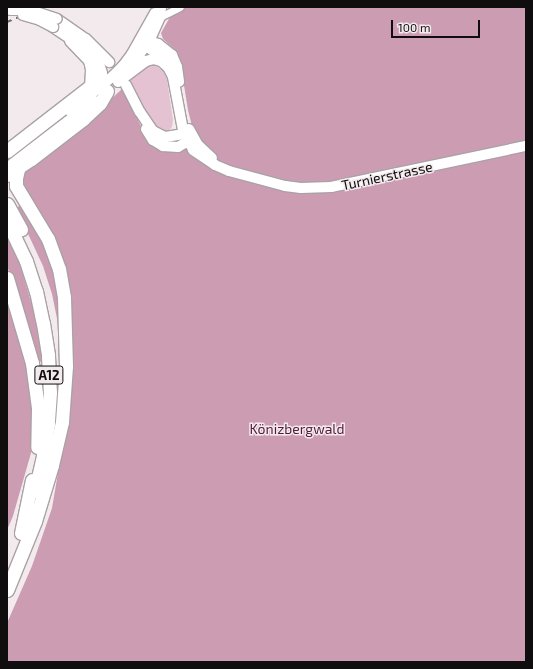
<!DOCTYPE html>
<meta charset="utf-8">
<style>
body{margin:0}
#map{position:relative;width:533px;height:669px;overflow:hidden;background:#f3eaed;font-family:"Exo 2",sans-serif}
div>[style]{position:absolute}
.green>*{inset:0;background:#e5c2d1}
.forest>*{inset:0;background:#cb9cb2}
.roads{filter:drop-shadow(1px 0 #aaa1a5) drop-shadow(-1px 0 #aaa1a5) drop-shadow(0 1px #aaa1a5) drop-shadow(0 -1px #aaa1a5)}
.street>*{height:7px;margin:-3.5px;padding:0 3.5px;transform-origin:3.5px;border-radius:3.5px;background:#fff}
.secondary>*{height:10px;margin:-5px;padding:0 5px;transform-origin:5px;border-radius:5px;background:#fff}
.highway>*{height:13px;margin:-6.5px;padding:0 6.5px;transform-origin:6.5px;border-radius:6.5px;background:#fff}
.rail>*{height:2px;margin-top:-1px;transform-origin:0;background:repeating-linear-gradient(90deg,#756f71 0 5px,transparent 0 10px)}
.bridges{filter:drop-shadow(1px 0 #aaa1a5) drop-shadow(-1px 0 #aaa1a5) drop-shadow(0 1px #aaa1a5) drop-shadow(0 -1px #aaa1a5)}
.secondary-bridge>*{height:10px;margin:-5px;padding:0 5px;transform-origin:5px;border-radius:5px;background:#fff}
span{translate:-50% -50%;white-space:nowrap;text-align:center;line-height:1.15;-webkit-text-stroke:3px #f3eaed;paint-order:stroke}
.shield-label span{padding:1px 3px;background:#f3eaed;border:1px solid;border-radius:3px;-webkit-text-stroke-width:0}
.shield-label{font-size:13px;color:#100d0e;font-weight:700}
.street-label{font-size:14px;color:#100d0e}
.park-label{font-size:14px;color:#531a39}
.frame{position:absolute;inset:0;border:8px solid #100d0e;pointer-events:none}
.scale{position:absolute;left:391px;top:20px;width:89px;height:18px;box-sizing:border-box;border:2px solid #100d0e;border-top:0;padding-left:5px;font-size:12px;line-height:14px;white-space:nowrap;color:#100d0e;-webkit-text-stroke:3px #f3eaed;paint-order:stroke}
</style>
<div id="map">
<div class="green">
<i style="clip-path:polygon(153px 64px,163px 71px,167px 79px,173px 120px,172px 127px,168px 132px,160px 131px,152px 124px,130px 80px,136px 72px,147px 65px)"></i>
</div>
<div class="forest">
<i style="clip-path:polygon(186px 7px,526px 7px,526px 662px,7px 662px,7px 623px,32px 566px,52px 508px,64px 438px,70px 316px,22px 186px,22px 179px,25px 170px,93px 116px,122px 89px,144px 132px,177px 151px,193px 130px,188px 110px,180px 61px,174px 49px,163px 39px,161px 33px,170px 17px,180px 12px)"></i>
<i style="clip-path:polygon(21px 205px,34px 223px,56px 270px,62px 343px,52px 294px,43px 266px,16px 208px)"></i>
<i style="clip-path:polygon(7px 236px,17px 255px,34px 312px,42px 360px,37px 366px,7px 265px)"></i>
<i style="clip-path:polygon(7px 291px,26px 361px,32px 406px,31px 453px,13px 516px,7px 530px)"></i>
</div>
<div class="roads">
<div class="street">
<i style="left:160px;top:17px;width:22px;rotate:-27deg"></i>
</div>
<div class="secondary">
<i style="left:57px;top:19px;width:35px;rotate:35deg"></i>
<i style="left:86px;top:39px;width:33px;rotate:45deg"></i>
<i style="left:53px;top:27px;width:32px;rotate:34deg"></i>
<i style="left:80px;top:45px;width:23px;rotate:40deg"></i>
<i style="left:98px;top:60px;width:14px;rotate:73deg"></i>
<i style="left:102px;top:73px;width:13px;rotate:94deg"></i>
<i style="left:143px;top:39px;width:16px;rotate:18deg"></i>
<i style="left:158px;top:44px;width:18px;rotate:38deg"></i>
<i style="left:172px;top:55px;width:13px;rotate:67deg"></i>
<i style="left:177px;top:67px;width:15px;rotate:82deg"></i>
<i style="left:142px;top:40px;width:11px;rotate:49deg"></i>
<i style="left:149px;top:48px;width:22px;rotate:34deg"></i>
<i style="left:131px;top:67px;width:36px;rotate:-56deg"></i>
<i style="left:151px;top:37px;width:22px;rotate:-66deg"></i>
<i style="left:160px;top:17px;width:10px;rotate:-84deg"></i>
<i style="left:118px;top:82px;width:35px;rotate:-37deg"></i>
<i style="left:146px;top:61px;width:7px;rotate:-16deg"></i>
<i style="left:153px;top:59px;width:8px;rotate:14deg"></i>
<i style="left:161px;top:61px;width:9px;rotate:41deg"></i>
<i style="left:168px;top:67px;width:11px;rotate:63deg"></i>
<i style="left:173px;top:77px;width:54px;rotate:79.3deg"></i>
<i style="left:183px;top:130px;width:22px;rotate:63deg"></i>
<i style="left:193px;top:150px;width:27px;rotate:34deg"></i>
<i style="left:215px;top:165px;width:15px;rotate:23deg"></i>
<i style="left:229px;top:171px;width:58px;rotate:15deg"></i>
<i style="left:285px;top:186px;width:16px;rotate:7deg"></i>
<i style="left:301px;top:188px;width:30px;rotate:-2deg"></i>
<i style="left:331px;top:187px;width:199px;rotate:-11.9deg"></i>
<i style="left:126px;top:85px;width:30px;rotate:63deg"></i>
<i style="left:140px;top:112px;width:23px;rotate:56deg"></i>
<i style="left:153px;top:131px;width:13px;rotate:27deg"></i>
<i style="left:165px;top:137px;width:24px;rotate:-9deg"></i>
<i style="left:70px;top:111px;width:55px;rotate:-39.1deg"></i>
<i style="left:113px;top:76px;width:14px;rotate:-45deg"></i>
<i style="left:123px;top:66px;width:15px;rotate:-53deg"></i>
<i style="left:132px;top:54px;width:47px;rotate:-60.7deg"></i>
<i style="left:146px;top:129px;width:13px;rotate:58deg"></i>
<i style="left:153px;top:140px;width:12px;rotate:31deg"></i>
<i style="left:163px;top:146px;width:15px;rotate:4deg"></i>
<i style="left:178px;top:147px;width:16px;rotate:-30deg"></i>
<i style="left:189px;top:129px;width:18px;rotate:61deg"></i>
<i style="left:198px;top:145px;width:19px;rotate:43deg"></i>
<i style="left:7px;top:168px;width:110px;rotate:-37.6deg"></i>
</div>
<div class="highway">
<i style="left:71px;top:40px;width:28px;rotate:46deg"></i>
<i style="left:90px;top:60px;width:9px;rotate:77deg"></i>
<i style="left:92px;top:69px;width:17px;rotate:93deg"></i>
<i style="left:7px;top:151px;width:113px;rotate:-37.8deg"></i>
<i style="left:7px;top:175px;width:29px;rotate:-34deg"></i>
<i style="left:31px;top:159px;width:66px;rotate:-37.6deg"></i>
<i style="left:83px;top:119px;width:23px;rotate:-43deg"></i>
<i style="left:100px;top:103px;width:14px;rotate:-60deg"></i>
<i style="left:7px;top:204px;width:29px;rotate:61deg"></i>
<i style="left:7px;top:221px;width:44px;rotate:64.6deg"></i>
<i style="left:26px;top:261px;width:32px;rotate:72deg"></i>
<i style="left:36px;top:291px;width:33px;rotate:78deg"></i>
<i style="left:43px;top:323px;width:33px;rotate:81deg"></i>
<i style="left:48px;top:356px;width:36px;rotate:87deg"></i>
<i style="left:50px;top:392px;width:32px;rotate:94deg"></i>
<i style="left:48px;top:424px;width:32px;rotate:99deg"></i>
<i style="left:43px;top:456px;width:36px;rotate:103deg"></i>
<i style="left:7px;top:278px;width:89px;rotate:73.6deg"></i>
<i style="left:32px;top:363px;width:45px;rotate:82.4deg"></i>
<i style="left:38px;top:408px;width:39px;rotate:91deg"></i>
<i style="left:21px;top:533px;width:54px;rotate:-78.3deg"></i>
<i style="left:7px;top:590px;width:74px;rotate:-67.9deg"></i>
<i style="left:35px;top:521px;width:59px;rotate:-73.1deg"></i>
<i style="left:52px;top:465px;width:44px;rotate:-76.9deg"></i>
<i style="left:62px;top:422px;width:56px;rotate:-85.9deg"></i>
<i style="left:66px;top:366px;width:69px;rotate:-91.7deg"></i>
<i style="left:64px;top:297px;width:28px;rotate:-100deg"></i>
<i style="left:59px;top:269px;width:32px;rotate:-110deg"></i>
<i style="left:48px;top:239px;width:62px;rotate:-121.1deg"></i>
<i style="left:16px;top:186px;width:8px;rotate:-90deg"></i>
<i style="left:16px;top:178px;width:9px;rotate:-77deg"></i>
</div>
</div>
<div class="rail">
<i style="left:7px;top:22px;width:38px;rotate:-23deg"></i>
</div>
<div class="bridges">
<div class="secondary-bridge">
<i style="left:10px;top:10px;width:20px"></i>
<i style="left:30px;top:10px;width:28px;rotate:18deg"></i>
<i style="left:23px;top:15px;width:18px;rotate:16deg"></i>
<i style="left:40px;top:20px;width:15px;rotate:28deg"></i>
</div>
</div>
<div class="shield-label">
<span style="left:49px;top:375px">A12</span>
</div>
<div class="street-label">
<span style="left:387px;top:176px;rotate:-12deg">Turnierstrasse</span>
</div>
<div class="park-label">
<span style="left:297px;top:429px">Könizbergwald</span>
</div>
<div class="frame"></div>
<div class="scale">100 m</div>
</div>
